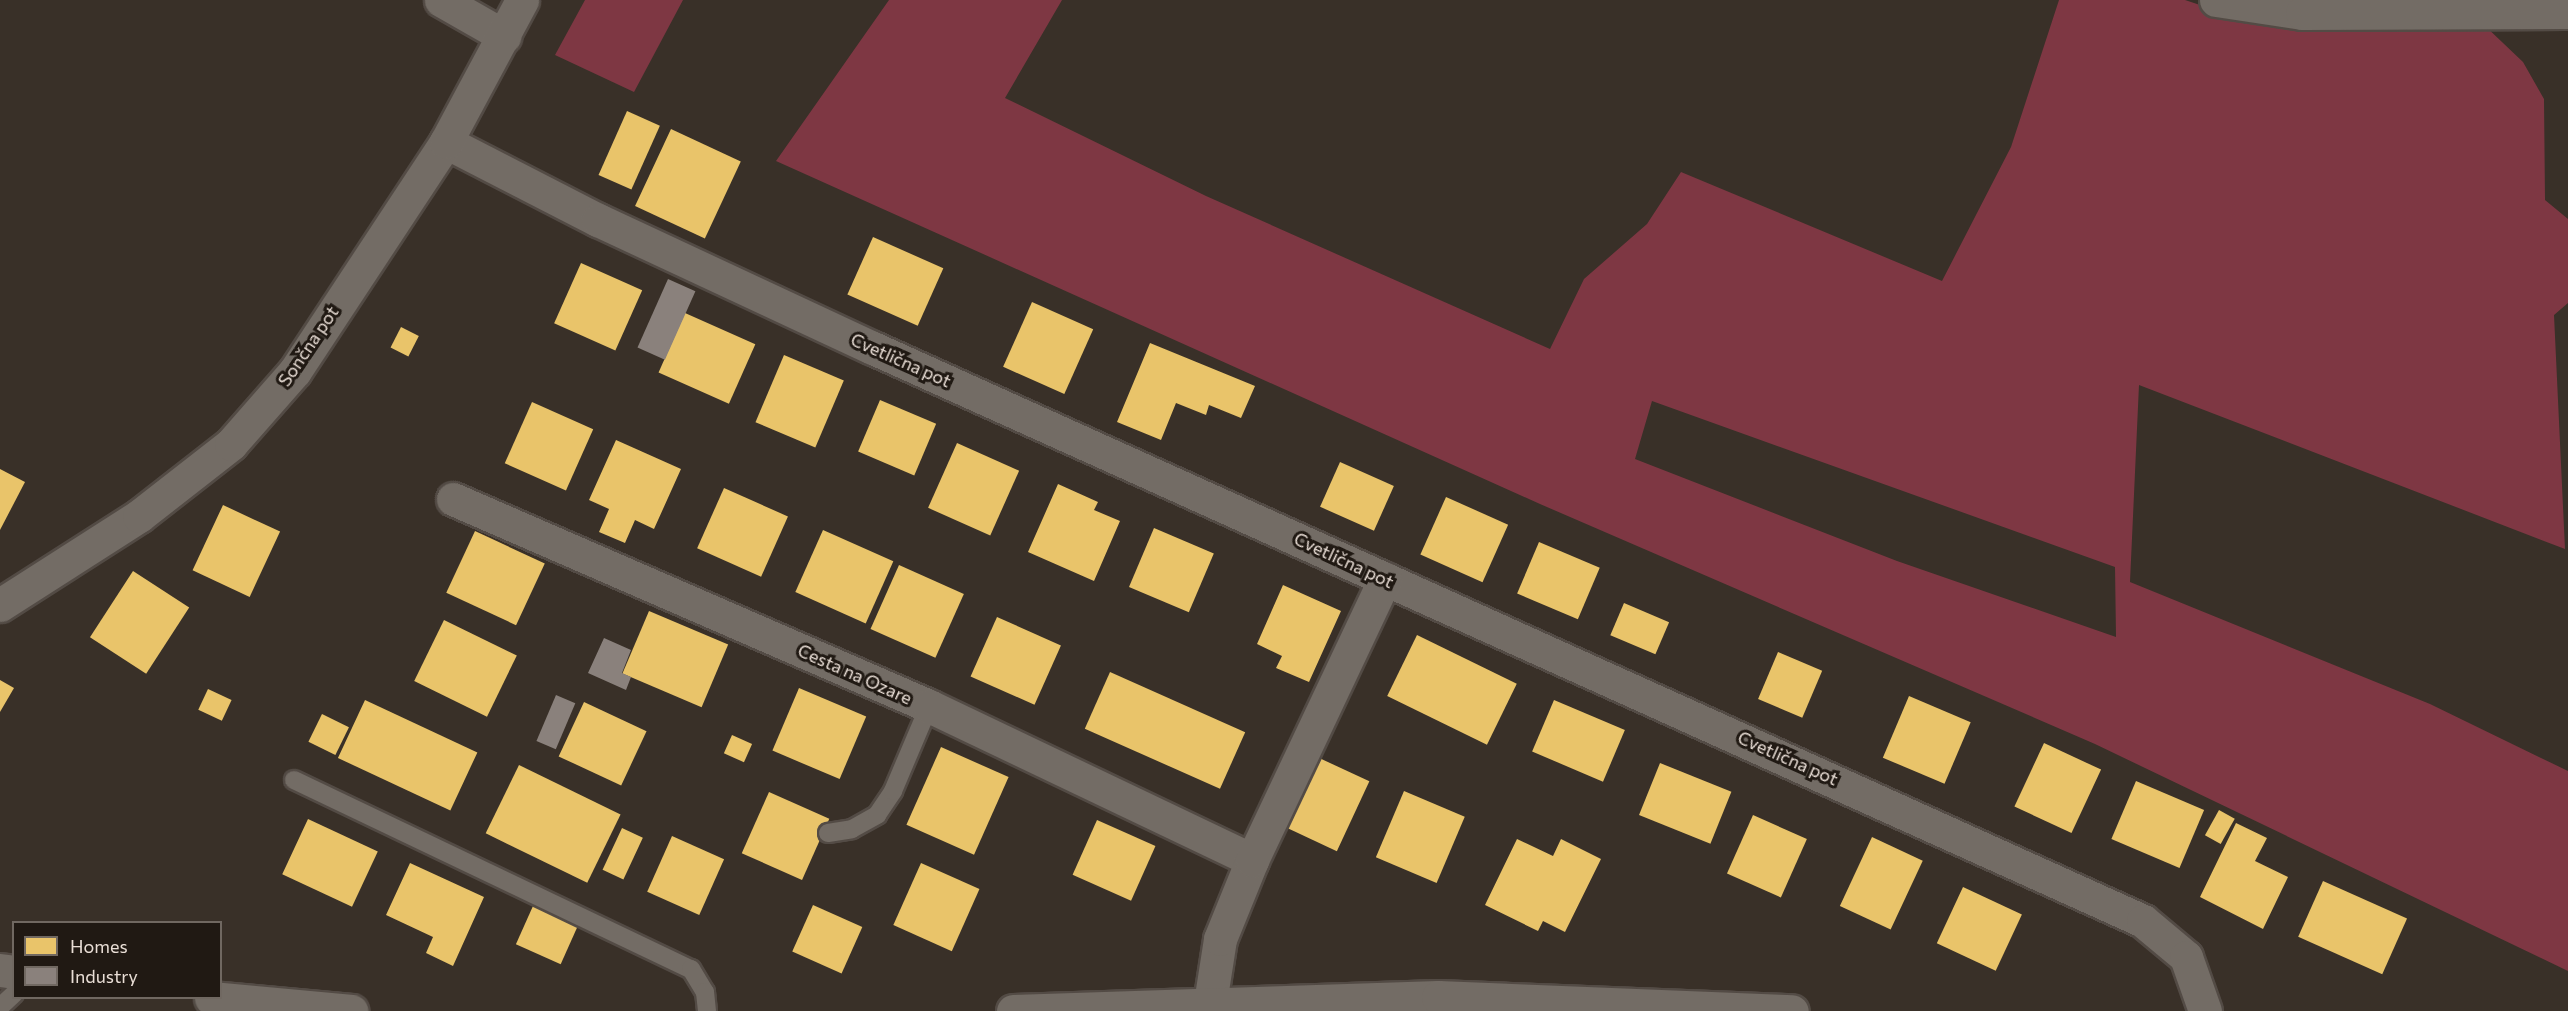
<!DOCTYPE html>
<meta charset="utf-8">
<style>
body{margin:0}
#map{position:relative;width:2568px;height:1011px;overflow:hidden;background:#393028;font-family:Commissioner,sans-serif}
div>[style]{position:absolute}
.green>*{inset:0;background:#7e3743}
.homes>*{inset:0;background:#e9c46a;transform-origin:0 0}
.industry>*{inset:0;background:#8a817c;transform-origin:0 0}
.roads{filter:drop-shadow(2px 0 #534b45) drop-shadow(-2px 0 #534b45) drop-shadow(0 2px #534b45) drop-shadow(0 -2px #534b45)}
.service>*{height:18px;margin:-9px;padding:0 9px;transform-origin:9px;border-radius:9px;background:#736c65}
.minor>*{height:33px;margin:-16.5px;padding:0 16.5px;transform-origin:16.5px;border-radius:16.5px;background:#736c65}
.secondary>*{height:33px;margin:-16.5px;padding:0 16.5px;transform-origin:16.5px;border-radius:16.5px;background:#736c65}
span{translate:-50% -50%;white-space:nowrap;text-align:center;line-height:1.15;-webkit-text-stroke:6px #201913;paint-order:stroke}
.street-label{font-size:18px;color:#e9ded6}
.legend{position:absolute;left:12px;top:921px;width:210px;height:78px;box-sizing:border-box;background:#201913;border:2px solid #706861;margin:0;padding:8px 10px;list-style:none;font-size:18px;color:#e9ded6}
.legend li{display:flex;align-items:center;gap:12px;height:30px}
.legend b{width:30px;border:2px solid #706861}
</style>
<div id="map">
<div class="green">
<i style="clip-path:polygon(585px 0,683px 0,634px 92px,555px 55px)"></i>
<i style="clip-path:polygon(evenodd,889px 0,1062px 0,1005px 98px,1206px 196px,1550px 349px,1584px 279px,1647px 224px,1681px 172px,1942px 281px,2011px 147px,2059px 0,2185px 0,2212px 9px,2482px 23px,2523px 62px,2544px 99px,2545px 200px,2568px 219px,2568px 303px,2554px 315px,2565px 549px,2139px 385px,2130px 582px,2430px 704px,2568px 771px,2568px 971px,2095px 744px,1540px 504px,776px 161px,889px 0,1652px 401px,2115px 567px,2116px 637px,1897px 561px,1635px 459px,1652px 401px)"></i>
</div>
<div class="homes">
<i style="left:627px;top:111px;width:36px;height:70px;rotate:24deg"></i>
<i style="left:671px;top:129px;width:77px;height:85px;rotate:25deg"></i>
<i style="left:873px;top:237px;width:77px;height:63px;rotate:24deg"></i>
<i style="left:581px;top:263px;width:67px;height:66px;rotate:24deg"></i>
<i style="left:1032px;top:302px;width:67px;height:71px;rotate:24deg"></i>
<i style="left:685px;top:313px;width:77px;height:65px;rotate:24deg"></i>
<i style="left:401px;top:327px;width:20px;height:23px;rotate:27deg"></i>
<i style="clip-path:polygon(1150px 343px,1255px 386px,1241px 418px,1209px 405px,1206px 415px,1176px 403px,1161px 440px,1117px 422px)"></i>
<i style="left:784px;top:355px;width:65px;height:73px;rotate:23deg"></i>
<i style="left:880px;top:400px;width:61px;height:56px;rotate:23deg"></i>
<i style="left:532px;top:402px;width:67px;height:67px;rotate:24deg"></i>
<i style="clip-path:polygon(616px 440px,681px 469px,654px 529px,635px 520px,625px 543px,599px 532px,609px 509px,589px 500px)"></i>
<i style="left:957px;top:443px;width:68px;height:71px;rotate:24deg"></i>
<i style="left:1340px;top:462px;width:59px;height:49px;rotate:24deg"></i>
<i style="clip-path:polygon(0 469px,25px 482px,0 530px)"></i>
<i style="clip-path:polygon(1058px 484px,1098px 502px,1094px 510px,1120px 521px,1094px 581px,1028px 552px)"></i>
<i style="left:724px;top:488px;width:70px;height:66px;rotate:24deg"></i>
<i style="left:1446px;top:497px;width:68px;height:63px;rotate:24deg"></i>
<i style="left:223px;top:505px;width:63px;height:72px;rotate:25deg"></i>
<i style="left:1154px;top:528px;width:65px;height:64px;rotate:23deg"></i>
<i style="left:823px;top:530px;width:77px;height:68px;rotate:24deg"></i>
<i style="left:475px;top:531px;width:77px;height:68px;rotate:25deg"></i>
<i style="left:1539px;top:542px;width:66px;height:56px;rotate:23deg"></i>
<i style="left:899px;top:565px;width:71px;height:70px;rotate:24deg"></i>
<i style="left:133px;top:571px;width:67px;height:79px;rotate:33deg"></i>
<i style="clip-path:polygon(1283px 585px,1341px 611px,1309px 682px,1276px 668px,1282px 656px,1257px 644px)"></i>
<i style="left:1624px;top:603px;width:49px;height:35px;rotate:23deg"></i>
<i style="left:649px;top:611px;width:86px;height:68px;rotate:23deg"></i>
<i style="left:997px;top:617px;width:70px;height:65px;rotate:24deg"></i>
<i style="left:444px;top:620px;width:81px;height:68px;rotate:26deg"></i>
<i style="left:1417px;top:635px;width:111px;height:68px;rotate:26deg"></i>
<i style="left:1778px;top:652px;width:48px;height:51px;rotate:23deg"></i>
<i style="left:1110px;top:672px;width:148px;height:62px;rotate:24deg"></i>
<i style="clip-path:polygon(0 680px,14px 688px,0 712px)"></i>
<i style="left:799px;top:688px;width:73px;height:68px;rotate:23deg"></i>
<i style="left:208px;top:689px;width:26px;height:23px;rotate:25deg"></i>
<i style="left:1909px;top:696px;width:67px;height:67px;rotate:23deg"></i>
<i style="left:365px;top:700px;width:124px;height:64px;rotate:25deg"></i>
<i style="left:1554px;top:700px;width:77px;height:56px;rotate:23deg"></i>
<i style="left:584px;top:702px;width:69px;height:60px;rotate:25deg"></i>
<i style="left:322px;top:714px;width:30px;height:31px;rotate:26deg"></i>
<i style="left:732px;top:735px;width:22px;height:20px;rotate:24deg"></i>
<i style="left:2044px;top:743px;width:63px;height:70px;rotate:25deg"></i>
<i style="left:941px;top:747px;width:74px;height:85px;rotate:24deg"></i>
<i style="left:1315px;top:756px;width:60px;height:77px;rotate:25deg"></i>
<i style="left:1660px;top:763px;width:77px;height:56px;rotate:22deg"></i>
<i style="left:519px;top:765px;width:113px;height:76px;rotate:26deg"></i>
<i style="left:2136px;top:781px;width:74px;height:63px;rotate:23deg"></i>
<i style="left:1404px;top:791px;width:66px;height:72px;rotate:23deg"></i>
<i style="left:769px;top:792px;width:66px;height:67px;rotate:24deg"></i>
<i style="left:2219px;top:810px;width:18px;height:29px;rotate:29deg"></i>
<i style="left:1753px;top:815px;width:59px;height:64px;rotate:24deg"></i>
<i style="left:308px;top:819px;width:77px;height:61px;rotate:25deg"></i>
<i style="left:1097px;top:820px;width:64px;height:60px;rotate:24deg"></i>
<i style="clip-path:polygon(2236px 823px,2267px 838px,2255px 861px,2288px 877px,2263px 929px,2200px 897px)"></i>
<i style="left:622px;top:828px;width:23px;height:46px;rotate:25deg"></i>
<i style="left:672px;top:836px;width:57px;height:61px;rotate:24deg"></i>
<i style="left:1872px;top:837px;width:56px;height:76px;rotate:25deg"></i>
<i style="clip-path:polygon(1517px 839px,1553px 856px,1561px 839px,1601px 859px,1565px 932px,1543px 921px,1538px 931px,1485px 905px)"></i>
<i style="clip-path:polygon(410px 863px,484px 897px,453px 966px,426px 953px,433px 937px,386px 915px)"></i>
<i style="left:921px;top:863px;width:64px;height:68px;rotate:24deg"></i>
<i style="left:2323px;top:881px;width:92px;height:61px;rotate:24deg"></i>
<i style="left:1963px;top:887px;width:65px;height:62px;rotate:25deg"></i>
<i style="left:813px;top:905px;width:54px;height:51px;rotate:24deg"></i>
<i style="left:533px;top:906px;width:49px;height:42px;rotate:24deg"></i>
</div>
<div class="industry">
<i style="left:668px;top:279px;width:30px;height:75px;rotate:24deg"></i>
<i style="clip-path:polygon(604px 638px,631px 650px,622px 673px,631px 677px,626px 690px,588px 673px)"></i>
<i style="left:556px;top:695px;width:21px;height:50px;rotate:23deg"></i>
</div>
<div class="roads">
<div class="service">
<i style="left:294px;top:780px;width:440px;rotate:25.5deg"></i>
<i style="left:691px;top:969px;width:27px;rotate:59deg"></i>
<i style="left:705px;top:992px;width:19px;rotate:84deg"></i>
<i style="left:828px;top:833px;width:24px;rotate:-9deg"></i>
<i style="left:852px;top:829px;width:29px;rotate:-29deg"></i>
<i style="left:877px;top:815px;width:29px;rotate:-56deg"></i>
<i style="left:893px;top:791px;width:92px;rotate:-67deg"></i>
<i style="left:0;top:1007px;width:19px;rotate:-43deg"></i>
</div>
<div class="minor">
<i style="left:441px;top:0;width:73px;rotate:29.7deg"></i>
<i style="left:2216px;top:0;width:87px;rotate:8.6deg"></i>
<i style="left:2302px;top:13px;width:266px;rotate:-0.2deg"></i>
<i style="left:446px;top:142px;width:171px;rotate:27.2deg"></i>
<i style="left:598px;top:220px;width:303px;rotate:25deg"></i>
<i style="left:873px;top:348px;width:1393px;rotate:24.28deg"></i>
<i style="left:2143px;top:921px;width:56px;rotate:39.9deg"></i>
<i style="left:2186px;top:957px;width:57px;rotate:70.6deg"></i>
<i style="left:453px;top:499px;width:519px;rotate:23.5deg"></i>
<i style="left:929px;top:706px;width:358px;rotate:25.5deg"></i>
<i style="left:0;top:605px;width:165px;rotate:-32.6deg"></i>
<i style="left:139px;top:516px;width:117px;rotate:-38deg"></i>
<i style="left:231px;top:444px;width:97px;rotate:-48.8deg"></i>
<i style="left:295px;top:371px;width:274px;rotate:-56.6deg"></i>
<i style="left:446px;top:142px;width:161px;rotate:-61.8deg"></i>
<i style="left:1210px;top:1003px;width:65px;rotate:-81.1deg"></i>
<i style="left:1220px;top:939px;width:85px;rotate:-67.9deg"></i>
<i style="left:1252px;top:860px;width:311px;rotate:-64.7deg"></i>
</div>
<div class="secondary">
<i style="left:0;top:970px;width:14px;rotate:8deg"></i>
<i style="left:211px;top:998px;width:141px;rotate:5.3deg"></i>
<i style="left:1013px;top:1011px;width:425px;rotate:-1.9deg"></i>
<i style="left:1438px;top:997px;width:354px;rotate:2.3deg"></i>
</div>
</div>
<div class="street-label">
<span style="left:308px;top:346px;rotate:-56deg">Sončna pot</span>
<span style="left:901px;top:360px;rotate:24deg">Cvetlična pot</span>
<span style="left:1344px;top:560px;rotate:25deg">Cvetlična pot</span>
<span style="left:855px;top:674px;rotate:24deg">Cesta na Ozare</span>
<span style="left:1788px;top:758px;rotate:24deg">Cvetlična pot</span>
</div>
<ul class="legend">
<li><b style="height:16px;background:#e9c46a"></b>Homes</li>
<li><b style="height:16px;background:#8a817c"></b>Industry</li>
</ul>
</div>
